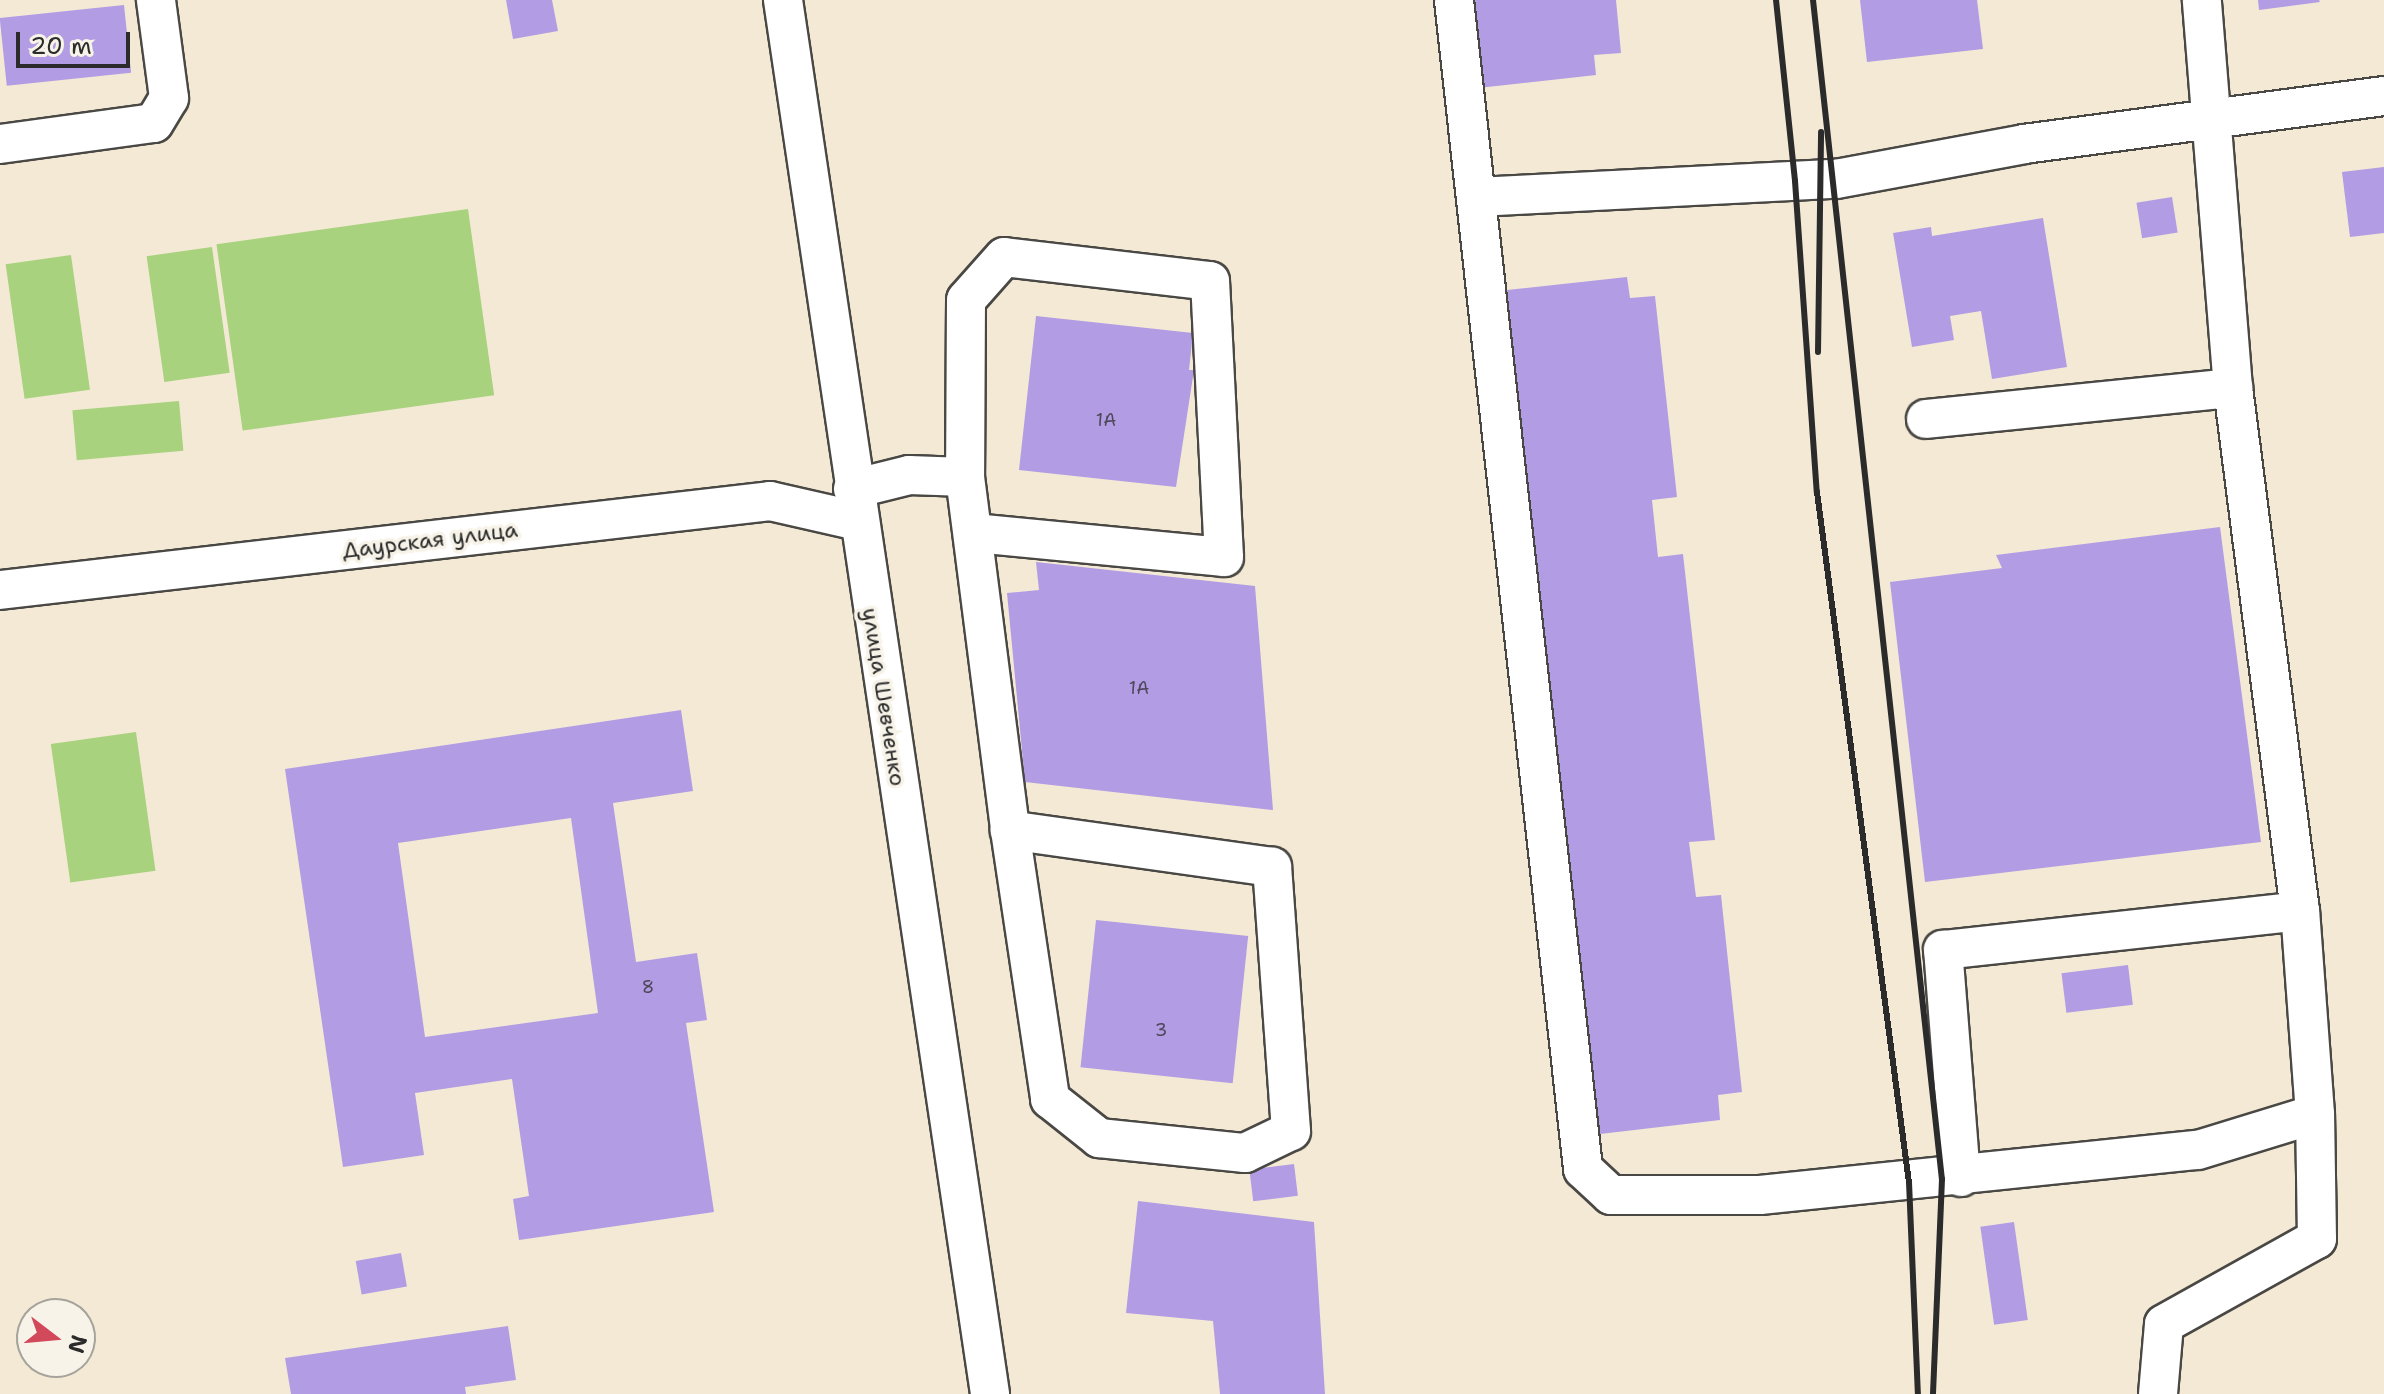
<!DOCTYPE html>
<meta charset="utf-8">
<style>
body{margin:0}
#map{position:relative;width:2384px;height:1394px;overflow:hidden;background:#f4e9d5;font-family:"Shantell Sans",sans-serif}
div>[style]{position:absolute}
.green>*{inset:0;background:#a8d27e;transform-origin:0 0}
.building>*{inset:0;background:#b29ce4;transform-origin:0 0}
.roads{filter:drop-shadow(2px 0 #494844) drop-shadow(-2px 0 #494844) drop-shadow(0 2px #494844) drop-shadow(0 -2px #494844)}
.minor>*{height:38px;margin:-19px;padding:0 19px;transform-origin:19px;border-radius:19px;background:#fff}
.rail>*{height:6px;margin:-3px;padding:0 3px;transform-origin:3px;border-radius:3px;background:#2b2b2b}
span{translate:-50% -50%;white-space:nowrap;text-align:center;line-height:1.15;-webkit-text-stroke:7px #f7f3e8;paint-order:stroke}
.number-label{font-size:18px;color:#4d4759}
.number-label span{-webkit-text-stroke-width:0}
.street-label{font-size:22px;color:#2b2b2b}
.north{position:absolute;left:16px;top:1298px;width:80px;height:80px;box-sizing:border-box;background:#f7f3e8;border:2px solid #a5a39c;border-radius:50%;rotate:106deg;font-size:22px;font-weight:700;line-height:32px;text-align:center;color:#2b2b2b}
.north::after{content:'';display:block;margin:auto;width:28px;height:36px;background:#d1495b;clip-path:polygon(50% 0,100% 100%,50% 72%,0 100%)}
.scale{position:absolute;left:16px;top:32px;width:114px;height:36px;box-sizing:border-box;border:4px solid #2b2b2b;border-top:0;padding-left:10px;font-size:24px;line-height:28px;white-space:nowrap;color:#2b2b2b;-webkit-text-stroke:6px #f7f3e8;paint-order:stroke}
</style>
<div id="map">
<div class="green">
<i style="left:468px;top:209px;width:188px;height:254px;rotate:82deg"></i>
<i style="left:212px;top:247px;width:127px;height:66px;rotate:82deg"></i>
<i style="left:71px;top:255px;width:136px;height:66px;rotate:82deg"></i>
<i style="left:179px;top:401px;width:50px;height:107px;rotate:85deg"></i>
<i style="left:136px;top:732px;width:140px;height:86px;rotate:82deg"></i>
</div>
<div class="building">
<i style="clip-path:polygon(506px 0,552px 0,558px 31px,513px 39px)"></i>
<i style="clip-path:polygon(1468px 0,1616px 0,1621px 53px,1594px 55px,1596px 75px,1478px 88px)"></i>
<i style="clip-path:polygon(1860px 0,1977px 0,1983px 49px,1867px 62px)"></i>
<i style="clip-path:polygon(2258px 0,2319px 0,2320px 2px,2259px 10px)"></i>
<i style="left:124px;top:5px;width:68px;height:125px;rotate:84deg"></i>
<i style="clip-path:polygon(2384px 167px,2384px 233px,2350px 237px,2342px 172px)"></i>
<i style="left:2172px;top:197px;width:36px;height:36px;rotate:81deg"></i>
<i style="clip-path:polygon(2043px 218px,2067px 367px,1992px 379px,1981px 311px,1950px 316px,1954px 340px,1912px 347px,1893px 233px,1931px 227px,1932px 236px)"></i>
<i style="clip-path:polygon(1627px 277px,1630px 298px,1655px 296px,1677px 497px,1652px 500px,1658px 557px,1683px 554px,1715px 840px,1689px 842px,1696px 897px,1721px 895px,1742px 1092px,1718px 1095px,1720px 1120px,1600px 1134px,1507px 290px)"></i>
<i style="clip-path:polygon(1036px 316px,1193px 333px,1189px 370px,1194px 370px,1176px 487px,1019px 470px)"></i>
<i style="clip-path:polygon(2220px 527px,2261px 842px,1925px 882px,1890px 582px,2002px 568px,1996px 555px)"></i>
<i style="clip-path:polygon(1036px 562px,1255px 586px,1273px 810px,1025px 782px,1007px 593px,1039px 590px)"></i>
<i style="clip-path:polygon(evenodd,681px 710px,693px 791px,613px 803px,636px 962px,697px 953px,707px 1020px,686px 1023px,714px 1212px,519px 1240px,513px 1199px,529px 1196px,512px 1079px,415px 1093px,424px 1155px,343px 1167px,285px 769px,681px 710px,571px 818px,598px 1013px,425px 1037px,398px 843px,571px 818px)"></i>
<i style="left:1096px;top:920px;width:153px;height:148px;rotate:6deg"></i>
<i style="left:2128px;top:965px;width:40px;height:67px;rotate:83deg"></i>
<i style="left:1294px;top:1164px;width:32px;height:45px;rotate:83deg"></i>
<i style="clip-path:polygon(1138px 1201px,1314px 1222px,1325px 1394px,1220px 1394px,1213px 1321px,1126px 1313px)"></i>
<i style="left:2014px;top:1222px;width:99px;height:34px;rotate:82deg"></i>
<i style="left:401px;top:1253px;width:34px;height:46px;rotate:80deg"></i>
<i style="clip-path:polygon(508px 1326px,516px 1380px,465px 1387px,466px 1394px,291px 1394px,285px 1358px)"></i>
</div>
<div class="roads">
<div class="minor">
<i style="left:783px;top:0;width:1409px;rotate:81.55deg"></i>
<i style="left:1454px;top:0;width:1176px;rotate:83.7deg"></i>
<i style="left:1583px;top:1169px;width:38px;rotate:43deg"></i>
<i style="left:1611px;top:1195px;width:149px"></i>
<i style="left:1760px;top:1195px;width:440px;rotate:-5.9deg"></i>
<i style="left:2198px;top:1150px;width:122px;rotate:-17.1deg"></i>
<i style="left:0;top:144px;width:155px;rotate:-7.8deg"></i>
<i style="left:154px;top:123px;width:29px;rotate:-59deg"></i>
<i style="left:169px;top:98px;width:99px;rotate:-97.6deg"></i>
<i style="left:1476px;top:197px;width:360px;rotate:-2.9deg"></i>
<i style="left:1836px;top:179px;width:191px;rotate:-10.5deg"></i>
<i style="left:2024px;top:144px;width:363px;rotate:-7.6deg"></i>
<i style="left:1926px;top:419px;width:309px;rotate:-5.8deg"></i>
<i style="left:853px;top:489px;width:58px;rotate:-14deg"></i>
<i style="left:909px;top:475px;width:56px;rotate:2deg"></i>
<i style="left:974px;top:533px;width:251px;rotate:5.5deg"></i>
<i style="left:1224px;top:557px;width:276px;rotate:-92.9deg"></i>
<i style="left:1210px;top:281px;width:207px;rotate:-173.4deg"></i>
<i style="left:1004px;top:257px;width:57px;rotate:131.5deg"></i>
<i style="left:966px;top:300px;width:177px;rotate:90.3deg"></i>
<i style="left:965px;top:477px;width:356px;rotate:82.7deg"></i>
<i style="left:1010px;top:830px;width:272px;rotate:81.5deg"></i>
<i style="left:1050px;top:1099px;width:63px;rotate:38.5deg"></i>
<i style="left:1099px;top:1138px;width:147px;rotate:5.9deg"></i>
<i style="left:1245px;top:1153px;width:51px;rotate:-25.6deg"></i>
<i style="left:1291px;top:1131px;width:265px;rotate:-94.1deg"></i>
<i style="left:1272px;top:867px;width:265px;rotate:-172deg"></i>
<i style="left:0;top:590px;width:775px;rotate:-6.59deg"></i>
<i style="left:770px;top:501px;width:90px;rotate:12.8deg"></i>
<i style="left:1961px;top:1177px;width:228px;rotate:-94.5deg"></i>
<i style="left:1943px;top:950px;width:359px;rotate:-6.2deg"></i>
<i style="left:2158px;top:1394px;width:70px;rotate:-85.1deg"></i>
<i style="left:2164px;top:1324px;width:175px;rotate:-29.1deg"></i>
<i style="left:2317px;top:1239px;width:125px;rotate:-90.9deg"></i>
<i style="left:2315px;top:1114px;width:204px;rotate:-94.2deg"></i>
<i style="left:2300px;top:911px;width:527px;rotate:-97.3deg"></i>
<i style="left:2233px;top:388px;width:389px;rotate:-94.6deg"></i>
</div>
</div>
<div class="rail">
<i style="left:1776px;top:0;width:182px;rotate:84deg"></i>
<i style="left:1795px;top:181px;width:312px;rotate:86deg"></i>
<i style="left:1817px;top:492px;width:696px;rotate:82.41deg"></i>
<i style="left:1909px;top:1182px;width:212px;rotate:87.6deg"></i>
<i style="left:1813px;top:0;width:1186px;rotate:83.76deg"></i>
<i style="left:1942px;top:1179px;width:215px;rotate:92.4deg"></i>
<i style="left:1818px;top:352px;width:220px;rotate:-89.2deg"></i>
</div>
<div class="number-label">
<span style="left:1106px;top:420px">1А</span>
<span style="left:1139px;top:688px">1А</span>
<span style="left:648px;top:987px">8</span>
<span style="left:1161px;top:1030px">3</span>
</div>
<div class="street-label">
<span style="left:430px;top:540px;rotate:-7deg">Даурская улица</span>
<span style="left:884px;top:697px;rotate:81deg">улица Шевченко</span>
</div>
<div class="north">N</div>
<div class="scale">20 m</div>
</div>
